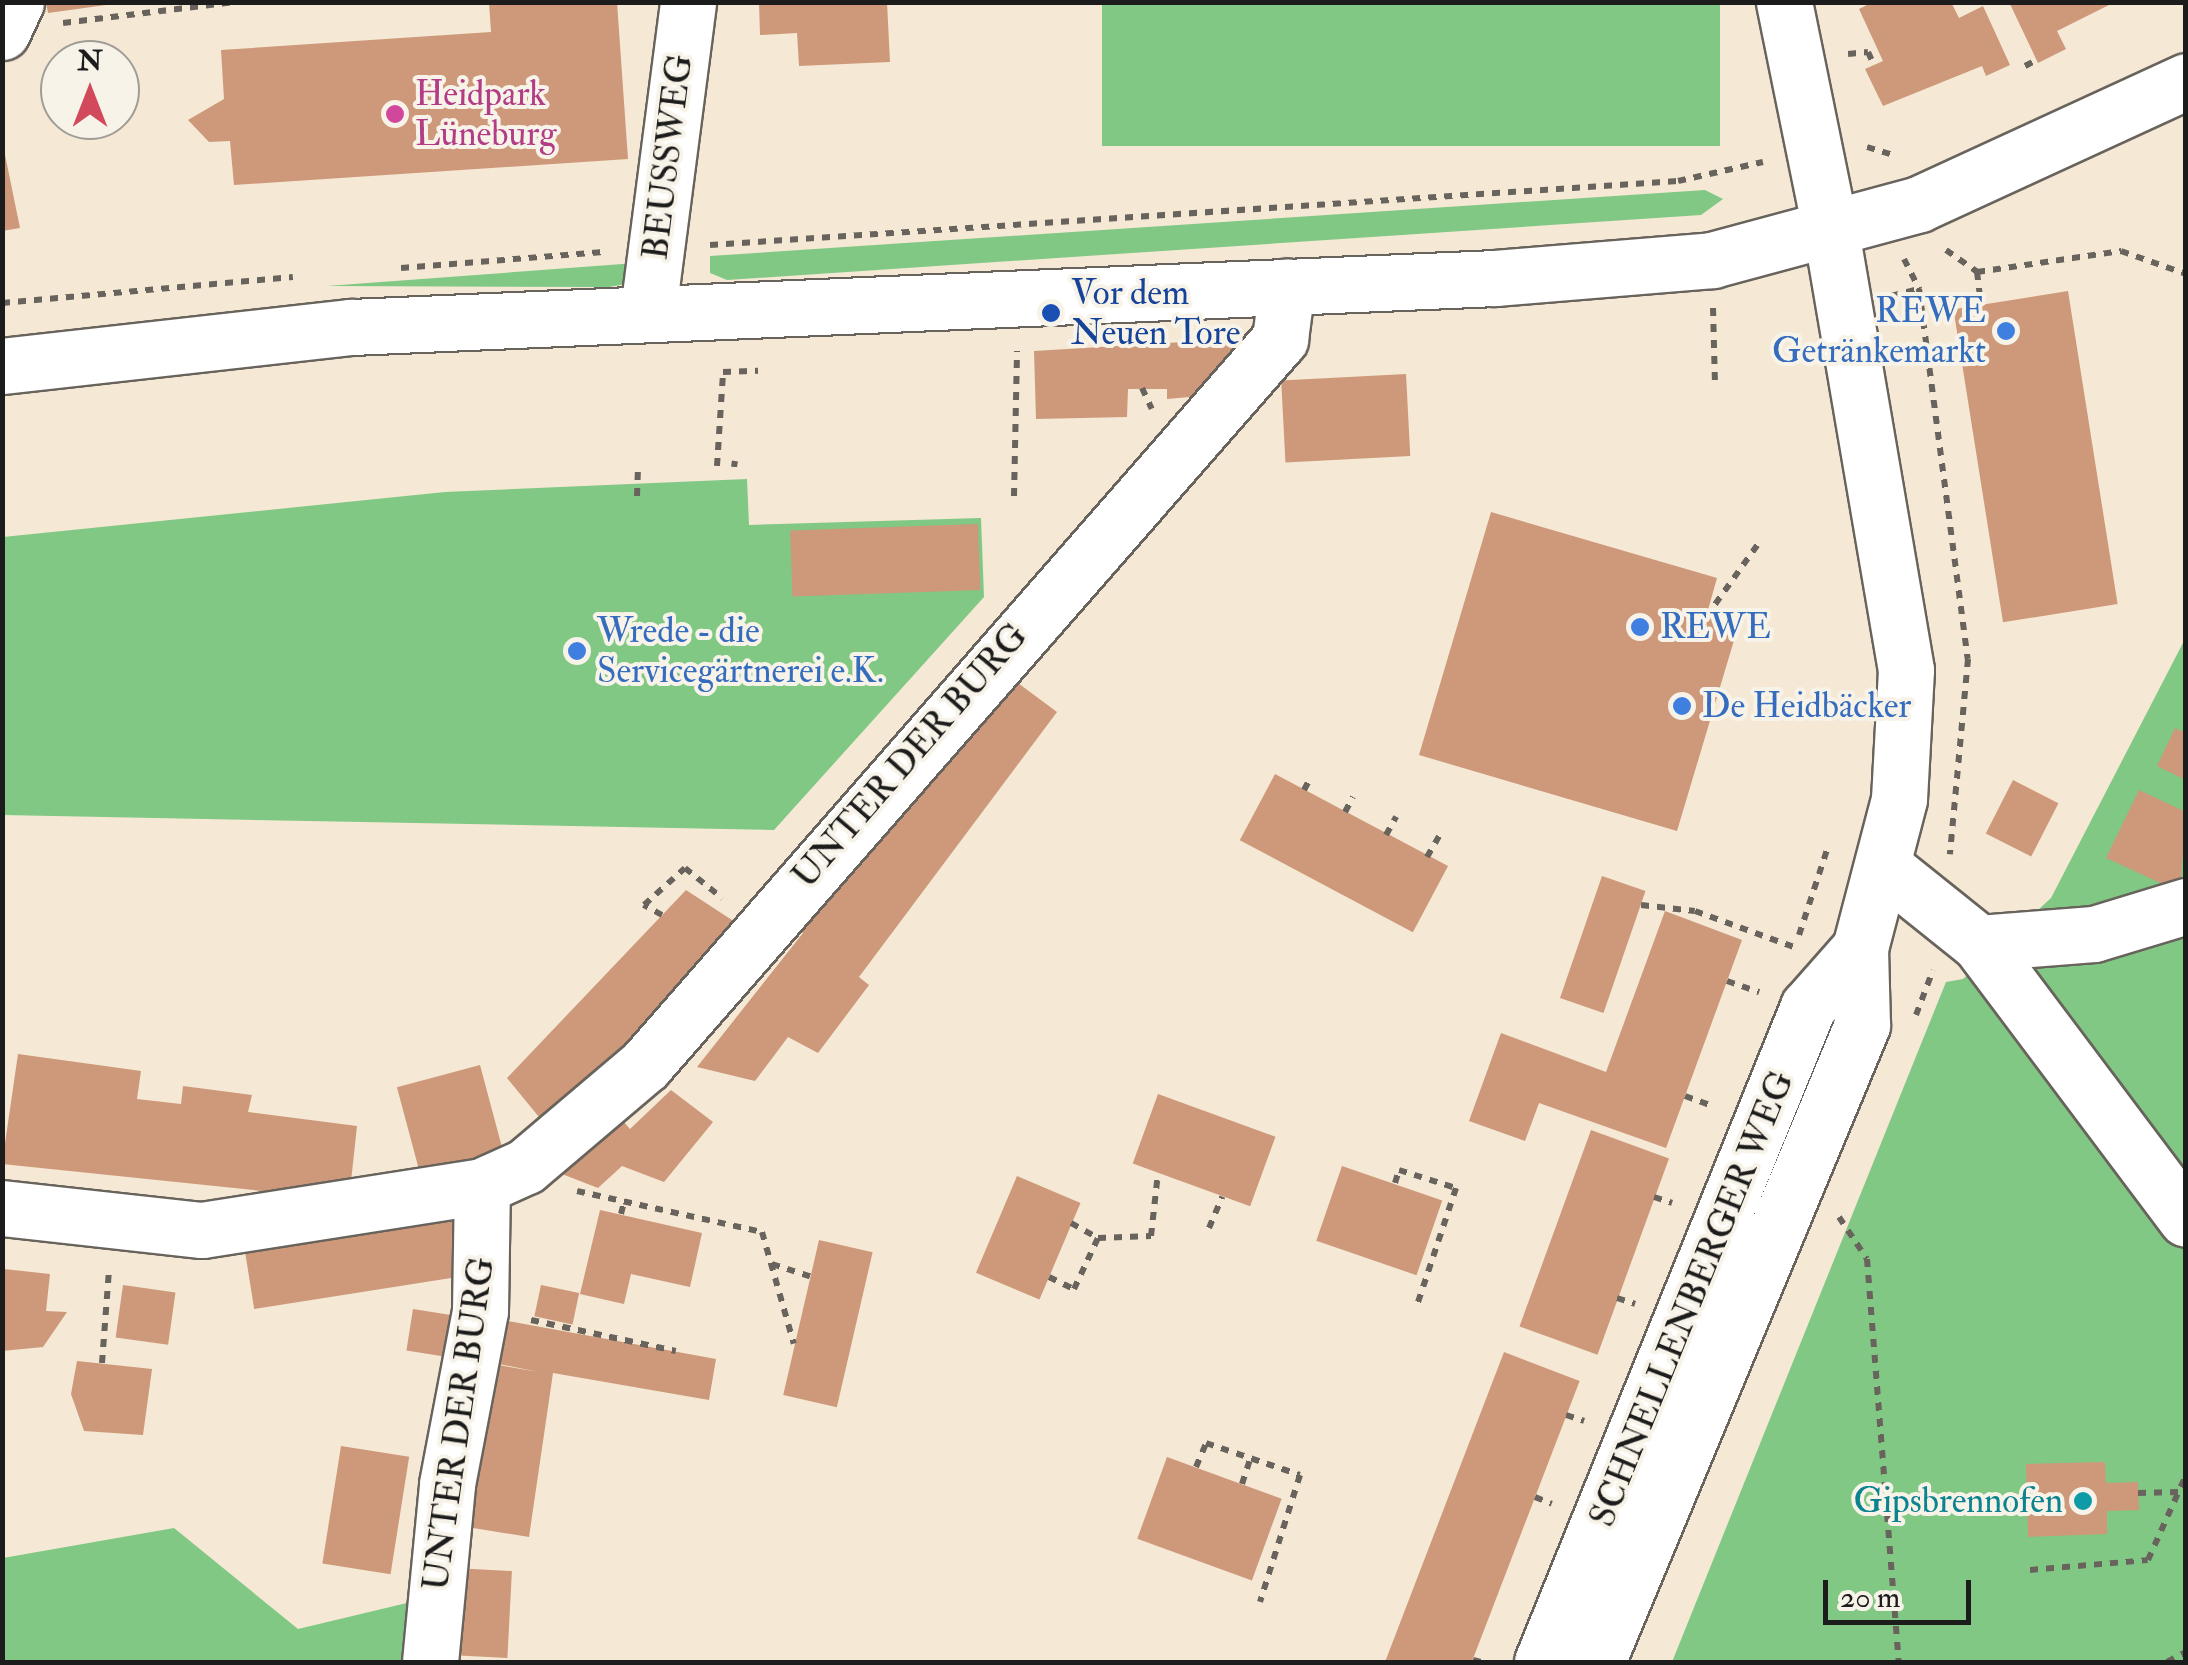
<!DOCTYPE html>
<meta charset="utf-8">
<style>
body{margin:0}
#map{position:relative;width:2188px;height:1665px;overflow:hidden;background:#f5e8d4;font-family:"IM FELL Double Pica",serif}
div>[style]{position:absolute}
.green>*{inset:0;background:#80c884;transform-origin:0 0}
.building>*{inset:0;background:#cd997a;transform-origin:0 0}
.path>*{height:6px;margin-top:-3px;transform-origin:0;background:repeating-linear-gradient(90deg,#68635c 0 8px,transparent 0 16px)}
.roads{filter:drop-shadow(2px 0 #68635c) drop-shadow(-2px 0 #68635c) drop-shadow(0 2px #68635c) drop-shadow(0 -2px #68635c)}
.minor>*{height:55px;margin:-27.5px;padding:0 27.5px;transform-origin:27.5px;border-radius:27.5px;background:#fff}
.major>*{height:55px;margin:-27.5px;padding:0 27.5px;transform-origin:27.5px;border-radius:27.5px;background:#fff}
.dots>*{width:28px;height:28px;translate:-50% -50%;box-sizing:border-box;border:5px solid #f7f3e8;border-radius:50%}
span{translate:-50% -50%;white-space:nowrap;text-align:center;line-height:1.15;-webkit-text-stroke:8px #f7f3e8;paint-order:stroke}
.hotel-label{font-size:35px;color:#b23c85}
.left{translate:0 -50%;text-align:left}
.street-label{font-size:35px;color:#1c1c1c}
.transit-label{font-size:35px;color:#164399}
.shop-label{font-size:35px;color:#366cbe}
.right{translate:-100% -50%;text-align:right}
.culture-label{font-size:35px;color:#0d838f}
.frame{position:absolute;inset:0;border:5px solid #1c1c1c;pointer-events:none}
.north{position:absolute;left:40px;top:40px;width:100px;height:100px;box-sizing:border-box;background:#f7f3e8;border:2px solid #9f9d96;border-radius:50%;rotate:0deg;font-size:28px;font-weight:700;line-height:40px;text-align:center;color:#1c1c1c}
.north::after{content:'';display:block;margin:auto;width:35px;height:45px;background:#d1495b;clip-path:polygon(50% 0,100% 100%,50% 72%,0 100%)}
.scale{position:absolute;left:1823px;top:1580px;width:148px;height:45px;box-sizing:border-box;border:5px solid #1c1c1c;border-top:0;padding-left:12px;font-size:30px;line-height:35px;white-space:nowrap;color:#1c1c1c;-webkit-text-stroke:8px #f7f3e8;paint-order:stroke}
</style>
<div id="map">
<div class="green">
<i style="left:1102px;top:3px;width:618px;height:143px"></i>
<i style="clip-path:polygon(1705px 190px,1723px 199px,1701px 215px,727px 280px,710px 273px,710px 256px)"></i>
<i style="clip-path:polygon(636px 263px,631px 283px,609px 287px,327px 286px)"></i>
<i style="clip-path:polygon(747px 479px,749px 525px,981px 518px,984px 597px,774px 830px,3px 815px,3px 537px,445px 492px)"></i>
<i style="clip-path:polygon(2185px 639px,2185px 1662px,1672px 1662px,1946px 982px,1963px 979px,2051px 898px)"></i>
<i style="clip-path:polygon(174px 1528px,298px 1629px,411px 1602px,408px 1662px,3px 1662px,3px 1558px)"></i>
</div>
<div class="building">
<i style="clip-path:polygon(46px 2px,106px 2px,106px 5px,48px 13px)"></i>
<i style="clip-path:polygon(489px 2px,617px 2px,628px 159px,234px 185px,230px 141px,209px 142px,188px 120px,224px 99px,221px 50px,491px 32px)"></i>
<i style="clip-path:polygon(759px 2px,887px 2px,890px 62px,799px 66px,797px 33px,760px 35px)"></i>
<i style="clip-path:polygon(1873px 2px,1951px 2px,1959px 18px,1983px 6px,2010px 65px,1986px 76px,1982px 66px,1883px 106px,1865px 69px,1883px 61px,1859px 9px)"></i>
<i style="clip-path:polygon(2009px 2px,2115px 2px,2057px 31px,2066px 49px,2038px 63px)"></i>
<i style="clip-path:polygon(125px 56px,131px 97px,120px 98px,120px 60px,112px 58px)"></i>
<i style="clip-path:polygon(2px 140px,20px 228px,2px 231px)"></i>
<i style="left:2068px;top:291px;width:317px;height:116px;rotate:81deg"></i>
<i style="clip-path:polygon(1233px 339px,1235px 366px,1212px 395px,1167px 399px,1167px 389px,1128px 389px,1127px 417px,1036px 419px,1034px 351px)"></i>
<i style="left:1406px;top:374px;width:82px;height:125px;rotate:87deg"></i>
<i style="clip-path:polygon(1491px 512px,1717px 578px,1706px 617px,1738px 627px,1677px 831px,1419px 755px)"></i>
<i style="left:978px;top:524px;width:66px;height:188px;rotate:88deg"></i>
<i style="clip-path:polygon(998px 668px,1057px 712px,859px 977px,869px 985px,818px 1053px,788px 1037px,755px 1081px,697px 1067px,803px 933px,782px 916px)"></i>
<i style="clip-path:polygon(2175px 728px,2186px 733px,2186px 780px,2157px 766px)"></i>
<i style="left:1275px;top:774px;width:196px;height:75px;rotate:28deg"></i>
<i style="left:2013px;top:780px;width:51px;height:60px;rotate:27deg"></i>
<i style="clip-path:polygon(2139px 790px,2186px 812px,2180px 892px,2106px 858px)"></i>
<i style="left:1602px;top:876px;width:46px;height:129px;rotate:19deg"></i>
<i style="clip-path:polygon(686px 890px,738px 924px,632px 1051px,548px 1128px,507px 1078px)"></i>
<i style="clip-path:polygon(1665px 911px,1742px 940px,1666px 1148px,1539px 1103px,1525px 1141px,1469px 1121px,1501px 1033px,1606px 1072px)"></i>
<i style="clip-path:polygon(18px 1054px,141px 1071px,137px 1099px,181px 1104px,183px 1086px,252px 1095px,248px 1112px,357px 1126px,349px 1200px,2px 1164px)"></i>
<i style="left:480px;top:1065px;width:99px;height:86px;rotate:75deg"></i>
<i style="clip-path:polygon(671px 1090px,713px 1122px,664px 1182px,622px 1166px,598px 1188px,549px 1169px,614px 1111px,630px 1129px)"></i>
<i style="left:1158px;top:1094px;width:125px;height:74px;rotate:20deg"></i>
<i style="left:1591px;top:1130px;width:83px;height:209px;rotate:20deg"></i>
<i style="left:1342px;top:1166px;width:106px;height:79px;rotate:19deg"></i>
<i style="left:1017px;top:1176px;width:69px;height:105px;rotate:23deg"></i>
<i style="left:458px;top:1209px;width:67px;height:217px;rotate:81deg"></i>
<i style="clip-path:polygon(600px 1210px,702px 1233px,690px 1287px,631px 1274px,624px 1304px,580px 1294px)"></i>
<i style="left:819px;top:1240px;width:55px;height:159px;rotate:13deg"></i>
<i style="clip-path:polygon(4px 1269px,50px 1274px,46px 1311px,67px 1312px,43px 1347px,2px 1351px)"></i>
<i style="left:123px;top:1285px;width:53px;height:53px;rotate:8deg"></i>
<i style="left:541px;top:1285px;width:39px;height:32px;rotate:12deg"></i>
<i style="left:413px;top:1309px;width:43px;height:42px;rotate:9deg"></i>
<i style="clip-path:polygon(502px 1320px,716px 1359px,709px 1400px,553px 1373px,529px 1537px,467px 1527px,492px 1364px,539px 1372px,494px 1363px)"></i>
<i style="left:1504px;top:1352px;width:81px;height:332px;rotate:21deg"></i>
<i style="clip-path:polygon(77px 1361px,152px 1369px,143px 1435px,84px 1431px,71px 1394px)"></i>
<i style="left:341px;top:1446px;width:69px;height:119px;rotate:9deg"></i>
<i style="left:1167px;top:1457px;width:122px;height:87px;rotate:20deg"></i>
<i style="clip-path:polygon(2105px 1462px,2106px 1483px,2138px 1482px,2139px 1510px,2107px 1511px,2107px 1534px,2028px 1537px,2026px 1464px)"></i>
<i style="left:454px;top:1568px;width:58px;height:87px;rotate:3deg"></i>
</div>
<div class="path">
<i style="left:63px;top:23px;width:173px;rotate:-7deg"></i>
<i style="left:1848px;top:54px;width:20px;rotate:-6deg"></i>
<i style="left:1868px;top:52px;width:14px;rotate:65deg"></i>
<i style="left:2025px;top:66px;width:13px;rotate:-27deg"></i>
<i style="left:1867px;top:147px;width:27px;rotate:17deg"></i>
<i style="left:710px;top:245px;width:970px;rotate:-3.78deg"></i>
<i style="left:1678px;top:181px;width:87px;rotate:-12.6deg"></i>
<i style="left:1946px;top:250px;width:38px;rotate:35deg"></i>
<i style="left:1977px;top:272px;width:146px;rotate:-8.3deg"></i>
<i style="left:2121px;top:251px;width:69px;rotate:19.5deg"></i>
<i style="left:1904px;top:259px;width:34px;rotate:63deg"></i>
<i style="left:1919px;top:289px;width:373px;rotate:82.5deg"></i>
<i style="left:1968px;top:659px;width:196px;rotate:95.3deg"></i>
<i style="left:401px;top:268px;width:203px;rotate:-4.5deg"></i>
<i style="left:1977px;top:272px;width:33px;rotate:83deg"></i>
<i style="left:1891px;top:296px;width:29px;rotate:-14deg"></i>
<i style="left:2px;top:303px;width:292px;rotate:-5.1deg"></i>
<i style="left:1713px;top:308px;width:74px;rotate:88.5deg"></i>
<i style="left:1142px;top:388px;width:23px;rotate:65deg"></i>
<i style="left:717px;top:466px;width:94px;rotate:-86.3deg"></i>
<i style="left:723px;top:372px;width:35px;rotate:-2deg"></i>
<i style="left:734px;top:467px;width:6px;rotate:-81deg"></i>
<i style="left:637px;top:496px;width:32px;rotate:-88deg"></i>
<i style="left:1014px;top:496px;width:145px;rotate:-88.8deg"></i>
<i style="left:1706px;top:617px;width:90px;rotate:-54.5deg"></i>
<i style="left:1304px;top:790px;width:15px;rotate:-62deg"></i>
<i style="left:1345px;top:812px;width:17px;rotate:-62deg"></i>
<i style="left:1386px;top:835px;width:21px;rotate:-61deg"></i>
<i style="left:1427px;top:857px;width:24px;rotate:-60deg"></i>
<i style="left:1641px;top:905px;width:54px;rotate:6.3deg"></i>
<i style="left:1695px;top:911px;width:105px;rotate:20deg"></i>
<i style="left:662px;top:915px;width:21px;rotate:-151deg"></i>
<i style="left:644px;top:905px;width:55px;rotate:-42.1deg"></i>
<i style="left:685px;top:868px;width:48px;rotate:39deg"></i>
<i style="left:1799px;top:935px;width:93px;rotate:-71.8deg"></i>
<i style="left:1727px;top:981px;width:34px;rotate:19deg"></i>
<i style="left:1916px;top:1015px;width:48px;rotate:-69.3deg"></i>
<i style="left:1685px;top:1096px;width:29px;rotate:20deg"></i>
<i style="left:1395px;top:1183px;width:14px;rotate:-73deg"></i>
<i style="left:1399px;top:1170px;width:60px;rotate:17.5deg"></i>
<i style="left:1456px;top:1188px;width:126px;rotate:108.4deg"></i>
<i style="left:577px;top:1191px;width:189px;rotate:12.5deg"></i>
<i style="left:762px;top:1232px;width:116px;rotate:74.1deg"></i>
<i style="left:1654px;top:1197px;width:19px;rotate:18deg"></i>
<i style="left:621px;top:1214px;width:12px;rotate:-76deg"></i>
<i style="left:1839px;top:1217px;width:50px;rotate:56.3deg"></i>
<i style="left:1867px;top:1259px;width:404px;rotate:85.5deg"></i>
<i style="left:1071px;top:1223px;width:31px;rotate:29deg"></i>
<i style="left:1098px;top:1238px;width:53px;rotate:-2.2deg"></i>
<i style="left:1151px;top:1236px;width:63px;rotate:-83.7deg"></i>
<i style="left:1209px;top:1228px;width:34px;rotate:-67deg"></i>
<i style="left:772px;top:1264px;width:40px;rotate:18deg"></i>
<i style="left:1049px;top:1277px;width:28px;rotate:26deg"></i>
<i style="left:1074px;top:1289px;width:56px;rotate:-64.8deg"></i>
<i style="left:1617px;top:1298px;width:19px;rotate:18deg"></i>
<i style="left:531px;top:1320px;width:148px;rotate:12.1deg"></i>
<i style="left:102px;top:1363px;width:94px;rotate:-85.7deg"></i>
<i style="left:1566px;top:1415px;width:19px;rotate:18deg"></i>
<i style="left:1196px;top:1467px;width:26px;rotate:-67deg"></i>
<i style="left:1206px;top:1443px;width:99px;rotate:18.8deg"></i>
<i style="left:1300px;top:1475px;width:133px;rotate:107.5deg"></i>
<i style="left:1242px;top:1484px;width:28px;rotate:-72deg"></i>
<i style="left:2138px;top:1493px;width:40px;rotate:-1.4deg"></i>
<i style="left:1535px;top:1497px;width:18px;rotate:22deg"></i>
<i style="left:2030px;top:1570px;width:118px;rotate:-4.8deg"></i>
<i style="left:2148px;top:1560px;width:93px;rotate:-65.9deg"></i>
<i style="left:1473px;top:1660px;width:8px;rotate:14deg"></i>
<i style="left:2167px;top:1662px;width:21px;rotate:-28deg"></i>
</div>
<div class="roads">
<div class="minor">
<i style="left:1784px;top:2px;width:235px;rotate:78.5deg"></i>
<i style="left:2px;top:32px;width:33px;rotate:-65deg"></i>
<i style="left:648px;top:311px;width:312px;rotate:-82.6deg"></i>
<i style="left:1884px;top:867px;width:122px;rotate:38.7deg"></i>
<i style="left:1979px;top:943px;width:345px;rotate:53.1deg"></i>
<i style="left:1979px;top:943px;width:115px;rotate:-4.5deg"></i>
<i style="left:2094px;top:934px;width:96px;rotate:-16.9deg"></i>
<i style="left:2px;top:1208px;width:201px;rotate:6.3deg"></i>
<i style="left:202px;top:1230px;width:283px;rotate:-8.9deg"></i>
<i style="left:482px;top:1186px;width:48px;rotate:-24.4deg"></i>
<i style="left:526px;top:1166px;width:156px;rotate:-40.3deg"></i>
<i style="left:645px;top:1065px;width:965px;rotate:-48.83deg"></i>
<i style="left:1280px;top:339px;width:53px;rotate:-82.5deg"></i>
<i style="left:430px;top:1662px;width:179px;rotate:-84.5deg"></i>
<i style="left:447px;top:1484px;width:176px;rotate:-79.2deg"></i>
<i style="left:480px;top:1311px;width:125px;rotate:-89.1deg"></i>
</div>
<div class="major">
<i style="left:2px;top:366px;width:351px;rotate:-6.4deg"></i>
<i style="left:351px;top:327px;width:1145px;rotate:-2.45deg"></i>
<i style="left:1495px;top:278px;width:218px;rotate:-4.7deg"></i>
<i style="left:1712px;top:260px;width:214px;rotate:-15.1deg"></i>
<i style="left:1919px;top:204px;width:294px;rotate:-24.7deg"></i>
<i style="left:1542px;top:1662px;width:707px;rotate:-67.9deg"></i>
<i style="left:1808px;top:1007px;width:79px;rotate:-48.6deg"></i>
<i style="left:1597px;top:1662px;width:690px;rotate:-67.41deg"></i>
<i style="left:1862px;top:1025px;width:77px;rotate:-91.5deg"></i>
<i style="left:1860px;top:948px;width:154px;rotate:-75.3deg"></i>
<i style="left:1899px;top:799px;width:129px;rotate:-86.9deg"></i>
<i style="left:1906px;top:670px;width:444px;rotate:-99.7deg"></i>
</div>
</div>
<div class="dots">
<i style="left:395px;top:114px;background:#d1479c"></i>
<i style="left:1051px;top:313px;background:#1a4fb4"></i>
<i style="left:2006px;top:331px;background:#3f7fe0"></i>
<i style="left:1640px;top:627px;background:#3f7fe0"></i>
<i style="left:577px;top:651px;background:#3f7fe0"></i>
<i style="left:1682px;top:706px;background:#3f7fe0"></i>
<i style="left:2083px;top:1501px;background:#0f9aa8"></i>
</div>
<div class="hotel-label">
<span class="left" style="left:415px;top:114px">Heidpark<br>Lüneburg</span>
</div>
<div class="street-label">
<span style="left:668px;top:157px;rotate:-83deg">BEUSSWEG</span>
<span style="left:910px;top:756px;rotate:-49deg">UNTER DER BURG</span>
<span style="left:1692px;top:1299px;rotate:-68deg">SCHNELLENBERGER WEG</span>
<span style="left:459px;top:1424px;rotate:-82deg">UNTER DER BURG</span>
</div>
<div class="transit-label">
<span class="left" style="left:1071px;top:313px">Vor dem<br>Neuen Tore</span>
</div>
<div class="shop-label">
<span class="right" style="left:1986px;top:331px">REWE<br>Getränkemarkt</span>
<span class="left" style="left:1660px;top:627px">REWE</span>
<span class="left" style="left:597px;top:651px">Wrede - die<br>Servicegärtnerei e.K.</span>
<span class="left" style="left:1702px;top:706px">De Heidbäcker</span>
</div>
<div class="culture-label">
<span class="right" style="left:2063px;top:1501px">Gipsbrennofen</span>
</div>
<div class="frame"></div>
<div class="north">N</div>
<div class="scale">20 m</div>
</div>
